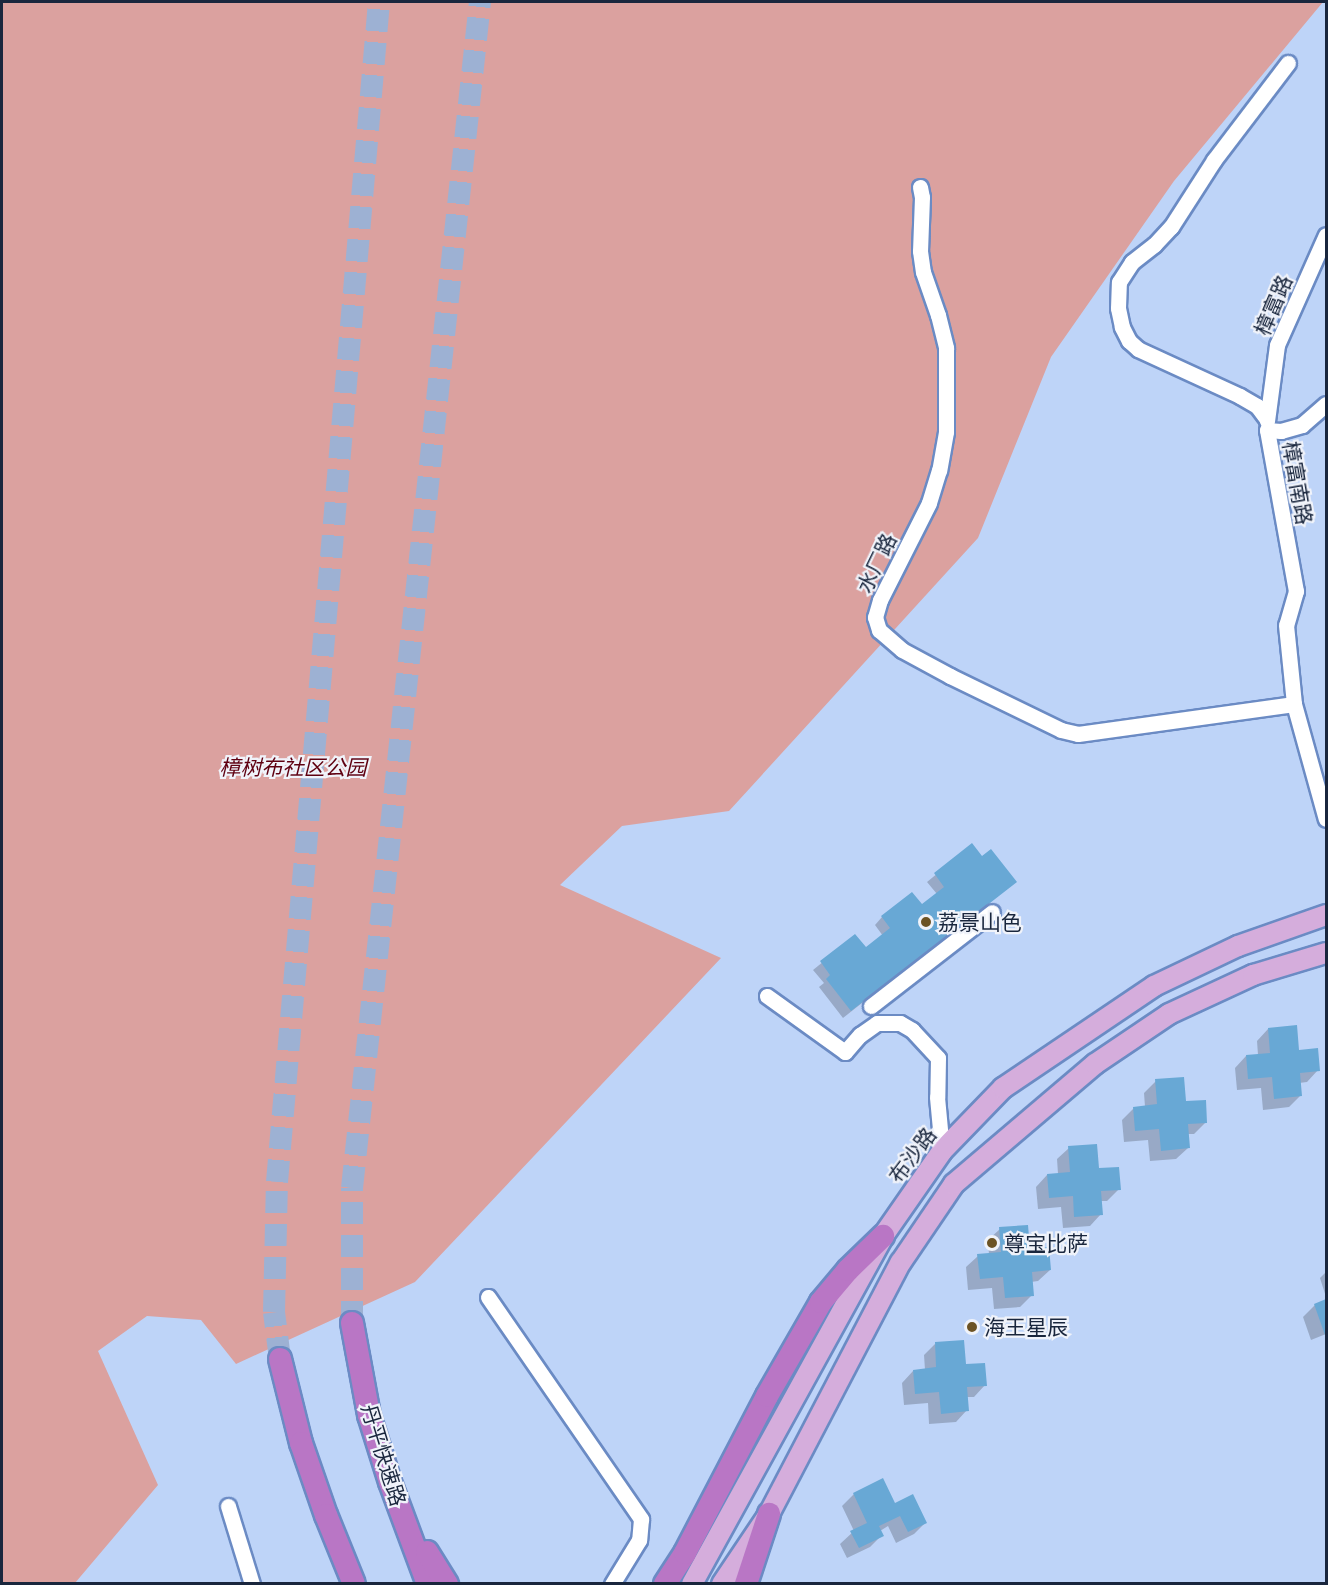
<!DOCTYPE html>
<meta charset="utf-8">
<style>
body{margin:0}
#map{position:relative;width:1328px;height:1585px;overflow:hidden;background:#bed4f8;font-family:"PT Serif","Noto Sans SC",serif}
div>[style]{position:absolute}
.green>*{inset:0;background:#dba19f}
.shadow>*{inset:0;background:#0003}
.building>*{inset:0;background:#68a8d5}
.highway-tunnel>*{height:22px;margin-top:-11px;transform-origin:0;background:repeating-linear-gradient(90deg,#9db1d3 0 22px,transparent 0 33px)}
.roads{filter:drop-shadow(2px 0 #6b8bc4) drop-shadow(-2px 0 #6b8bc4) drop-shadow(0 2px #6b8bc4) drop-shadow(0 -2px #6b8bc4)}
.minor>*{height:15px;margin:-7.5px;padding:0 7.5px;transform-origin:7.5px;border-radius:7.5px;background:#fff}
.major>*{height:20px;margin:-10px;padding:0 10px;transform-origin:10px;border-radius:10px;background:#d5addc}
.highway>*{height:22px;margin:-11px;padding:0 11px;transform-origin:11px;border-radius:11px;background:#b976c5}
.dots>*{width:16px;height:16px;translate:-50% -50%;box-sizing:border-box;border:3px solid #f0f3fa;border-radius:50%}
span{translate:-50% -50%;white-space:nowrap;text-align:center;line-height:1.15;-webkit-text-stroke:4.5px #f0f3fa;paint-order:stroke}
.street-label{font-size:21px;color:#19263d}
.park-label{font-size:21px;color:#5f0011;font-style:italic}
.poi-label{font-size:21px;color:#19263d}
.left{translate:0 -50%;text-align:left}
.frame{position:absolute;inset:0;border:3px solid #19263d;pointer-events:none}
</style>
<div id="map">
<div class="green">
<i style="clip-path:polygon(2px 2px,1323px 2px,1174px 181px,1051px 357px,978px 538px,729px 811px,622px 826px,560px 885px,721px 958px,415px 1282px,236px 1364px,201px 1320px,147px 1316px,98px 1351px,158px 1485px,75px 1583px,2px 1584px)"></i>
</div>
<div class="shadow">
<i style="clip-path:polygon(972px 845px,982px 858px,1015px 882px,843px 1018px,819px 987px,824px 983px,813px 970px,855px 936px,866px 949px,883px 936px,875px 925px,882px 917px,921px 906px,937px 894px,927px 882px)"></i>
<i style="clip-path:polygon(1268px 1029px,1318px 1070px,1307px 1082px,1299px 1083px,1300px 1096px,1289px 1107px,1263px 1110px,1261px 1088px,1237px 1090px,1235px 1068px,1246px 1056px,1258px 1055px,1257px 1041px)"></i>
<i style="clip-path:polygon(1156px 1081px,1206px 1122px,1194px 1134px,1187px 1134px,1188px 1148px,1176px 1159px,1150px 1161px,1148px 1140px,1124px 1142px,1122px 1120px,1134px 1108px,1145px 1107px,1144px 1093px)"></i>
<i style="clip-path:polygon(1069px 1148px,1119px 1189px,1107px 1201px,1100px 1201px,1101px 1214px,1090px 1226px,1063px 1228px,1061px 1207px,1038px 1209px,1036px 1187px,1047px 1175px,1058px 1174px,1057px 1159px)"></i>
<i style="clip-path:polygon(1000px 1229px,1050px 1270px,1038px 1281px,1031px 1282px,1032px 1295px,1020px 1307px,994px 1309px,992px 1288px,968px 1290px,966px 1267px,978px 1256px,989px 1255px,988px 1240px)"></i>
<i style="clip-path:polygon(1326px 1272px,1326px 1297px,1320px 1278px)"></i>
<i style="clip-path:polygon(1326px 1301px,1326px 1334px,1311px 1340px,1303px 1317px,1315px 1305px)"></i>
<i style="clip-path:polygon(935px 1344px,985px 1385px,974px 1397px,966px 1397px,967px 1410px,956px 1422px,929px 1424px,928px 1403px,904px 1405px,902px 1383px,913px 1371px,925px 1370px,924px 1355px)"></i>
<i style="clip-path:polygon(882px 1480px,894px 1505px,926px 1522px,914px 1534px,896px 1543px,888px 1526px,880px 1531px,882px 1535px,870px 1547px,847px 1558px,840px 1544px,854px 1531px,842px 1506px,854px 1494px)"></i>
</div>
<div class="building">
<i style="clip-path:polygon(972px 843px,982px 856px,991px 849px,1017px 882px,851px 1011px,826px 979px,830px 975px,820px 961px,855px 934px,866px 947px,890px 928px,881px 916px,912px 892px,922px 904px,944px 887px,934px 873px)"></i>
<i style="clip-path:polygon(1297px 1025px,1299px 1050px,1318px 1048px,1320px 1071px,1300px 1073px,1302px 1096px,1274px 1099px,1272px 1077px,1248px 1079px,1246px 1055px,1270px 1053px,1268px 1028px)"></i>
<i style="clip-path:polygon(1184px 1077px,1186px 1101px,1206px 1100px,1207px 1123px,1188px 1124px,1190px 1148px,1161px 1151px,1159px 1129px,1135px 1131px,1133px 1107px,1157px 1104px,1155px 1079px)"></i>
<i style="clip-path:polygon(1097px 1144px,1099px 1168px,1119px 1167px,1121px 1190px,1101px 1191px,1103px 1215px,1074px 1217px,1073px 1196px,1049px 1198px,1047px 1174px,1070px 1172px,1068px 1146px)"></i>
<i style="clip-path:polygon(1028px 1225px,1030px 1249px,1049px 1247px,1051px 1270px,1032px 1272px,1034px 1296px,1005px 1298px,1003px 1277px,980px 1279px,977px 1254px,1001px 1252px,999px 1227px)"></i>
<i style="clip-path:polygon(1326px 1299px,1326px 1335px,1325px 1335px,1314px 1304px)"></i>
<i style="clip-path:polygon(964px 1340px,966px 1364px,985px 1363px,987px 1386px,967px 1387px,969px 1411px,941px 1414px,939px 1392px,915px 1394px,913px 1370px,936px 1367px,935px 1342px)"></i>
<i style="clip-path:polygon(883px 1478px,895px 1503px,913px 1494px,927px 1523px,908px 1532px,900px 1516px,879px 1526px,884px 1536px,859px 1548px,850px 1531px,867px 1523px,853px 1493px)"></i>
</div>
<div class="highway-tunnel">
<i style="left:352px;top:1323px;width:135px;rotate:-90deg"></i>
<i style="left:352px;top:1188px;width:1193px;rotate:-83.84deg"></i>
<i style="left:280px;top:1359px;width:47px;rotate:-97.3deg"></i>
<i style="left:274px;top:1312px;width:130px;rotate:-88.7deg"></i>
<i style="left:277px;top:1182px;width:1184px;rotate:-85.06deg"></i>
</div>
<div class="roads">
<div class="minor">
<i style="left:920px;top:187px;width:10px;rotate:79deg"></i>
<i style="left:922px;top:197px;width:54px;rotate:92.1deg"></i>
<i style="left:920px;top:251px;width:21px;rotate:82deg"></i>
<i style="left:923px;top:272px;width:46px;rotate:70.8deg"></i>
<i style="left:938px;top:315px;width:34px;rotate:76deg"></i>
<i style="left:946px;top:348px;width:84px;rotate:90deg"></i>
<i style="left:946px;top:432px;width:39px;rotate:100deg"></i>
<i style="left:939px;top:470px;width:34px;rotate:107deg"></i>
<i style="left:929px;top:503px;width:109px;rotate:116.8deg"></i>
<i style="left:880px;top:600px;width:18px;rotate:106deg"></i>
<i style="left:875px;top:617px;width:14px;rotate:73deg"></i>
<i style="left:879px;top:630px;width:30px;rotate:41deg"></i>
<i style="left:902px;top:650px;width:55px;rotate:28.4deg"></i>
<i style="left:950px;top:676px;width:123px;rotate:25.9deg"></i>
<i style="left:1061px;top:730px;width:17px;rotate:13deg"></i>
<i style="left:1078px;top:734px;width:218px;rotate:-7.9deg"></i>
<i style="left:1326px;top:404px;width:32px;rotate:139deg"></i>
<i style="left:1302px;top:425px;width:22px;rotate:164deg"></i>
<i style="left:1281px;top:431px;width:14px;rotate:-176deg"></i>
<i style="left:1267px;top:430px;width:164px;rotate:79.8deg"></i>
<i style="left:1296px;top:591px;width:35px;rotate:106deg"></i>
<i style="left:1286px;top:625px;width:79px;rotate:84.2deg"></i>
<i style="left:1294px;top:704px;width:119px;rotate:74.5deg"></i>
<i style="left:1266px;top:418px;width:15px;rotate:-127deg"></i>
<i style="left:1257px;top:406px;width:20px;rotate:-150deg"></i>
<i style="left:1240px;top:396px;width:112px;rotate:-155.3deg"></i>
<i style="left:1138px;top:349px;width:12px;rotate:-138deg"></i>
<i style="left:1129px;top:341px;width:16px;rotate:-117deg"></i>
<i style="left:1122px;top:327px;width:19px;rotate:-102deg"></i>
<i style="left:1118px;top:308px;width:26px;rotate:-88deg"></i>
<i style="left:1119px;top:282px;width:24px;rotate:-57deg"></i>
<i style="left:1132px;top:262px;width:28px;rotate:-38deg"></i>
<i style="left:1154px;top:245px;width:25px;rotate:-47deg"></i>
<i style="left:1171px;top:227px;width:80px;rotate:-57.3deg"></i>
<i style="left:1214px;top:160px;width:122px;rotate:-52.7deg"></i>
<i style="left:1267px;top:421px;width:77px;rotate:-82.5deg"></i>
<i style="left:1277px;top:345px;width:120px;rotate:-66deg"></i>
<i style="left:767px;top:996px;width:96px;rotate:35.7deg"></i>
<i style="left:845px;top:1052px;width:23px;rotate:-49deg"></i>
<i style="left:860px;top:1035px;width:21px;rotate:-35deg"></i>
<i style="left:877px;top:1023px;width:23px"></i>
<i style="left:900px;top:1023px;width:14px;rotate:30deg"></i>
<i style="left:912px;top:1030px;width:38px;rotate:47deg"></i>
<i style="left:938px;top:1058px;width:39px;rotate:91deg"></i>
<i style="left:937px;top:1097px;width:54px;rotate:84.7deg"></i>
<i style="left:871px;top:1006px;width:153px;rotate:-37.8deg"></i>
<i style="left:488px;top:1297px;width:270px;rotate:55.4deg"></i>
<i style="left:641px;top:1519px;width:21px;rotate:95deg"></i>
<i style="left:639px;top:1540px;width:52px;rotate:121.5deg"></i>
<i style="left:228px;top:1506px;width:82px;rotate:72.9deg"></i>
</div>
<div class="major">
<i style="left:692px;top:1584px;width:397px;rotate:-61.2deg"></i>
<i style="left:883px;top:1236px;width:103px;rotate:-55.2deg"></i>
<i style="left:942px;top:1151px;width:88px;rotate:-45.9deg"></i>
<i style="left:1003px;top:1088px;width:182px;rotate:-34deg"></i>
<i style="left:1154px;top:986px;width:93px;rotate:-25.5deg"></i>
<i style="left:1238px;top:946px;width:93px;rotate:-19.4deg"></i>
<i style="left:722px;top:1584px;width:84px;rotate:-56.1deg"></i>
<i style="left:769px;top:1514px;width:284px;rotate:-62.4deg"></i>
<i style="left:901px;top:1262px;width:94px;rotate:-55.8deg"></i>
<i style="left:954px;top:1184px;width:185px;rotate:-40.4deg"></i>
<i style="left:1095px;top:1064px;width:89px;rotate:-34deg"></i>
<i style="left:1169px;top:1014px;width:93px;rotate:-24.9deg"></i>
<i style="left:1253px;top:975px;width:76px;rotate:-16.8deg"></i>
</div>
<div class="highway">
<i style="left:352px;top:1323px;width:94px;rotate:79.5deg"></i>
<i style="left:369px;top:1415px;width:70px;rotate:72.6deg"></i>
<i style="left:390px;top:1482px;width:109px;rotate:69.6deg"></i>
<i style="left:280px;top:1359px;width:87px;rotate:76deg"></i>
<i style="left:301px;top:1443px;width:76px;rotate:70.9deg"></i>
<i style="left:326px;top:1515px;width:74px;rotate:67.9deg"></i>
<i style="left:427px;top:1552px;width:38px;rotate:58deg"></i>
<i style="left:665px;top:1584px;width:37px;rotate:-57deg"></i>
<i style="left:685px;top:1553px;width:177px;rotate:-62.4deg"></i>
<i style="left:767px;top:1396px;width:108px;rotate:-60.1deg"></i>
<i style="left:821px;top:1302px;width:42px;rotate:-49.8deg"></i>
<i style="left:848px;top:1270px;width:49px;rotate:-44.2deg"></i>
<i style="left:746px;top:1584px;width:74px;rotate:-71.8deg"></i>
</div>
</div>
<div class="dots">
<i style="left:926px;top:922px;background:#6c5324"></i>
<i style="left:992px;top:1243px;background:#6c5324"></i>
<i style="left:972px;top:1327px;background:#6c5324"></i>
</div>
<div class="street-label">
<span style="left:1273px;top:305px;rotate:-67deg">樟富路</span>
<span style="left:1298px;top:483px;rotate:80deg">樟富南路</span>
<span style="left:876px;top:563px;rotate:-64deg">水厂路</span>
<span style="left:912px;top:1155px;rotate:-53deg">布沙路</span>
<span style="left:384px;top:1455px;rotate:73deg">丹平快速路</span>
</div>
<div class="park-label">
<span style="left:293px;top:767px">樟树布社区公园</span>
</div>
<div class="poi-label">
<span class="left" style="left:938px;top:922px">荔景山色</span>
<span class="left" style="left:1004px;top:1243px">尊宝比萨</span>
<span class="left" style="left:984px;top:1327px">海王星辰</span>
</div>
<div class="frame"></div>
</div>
